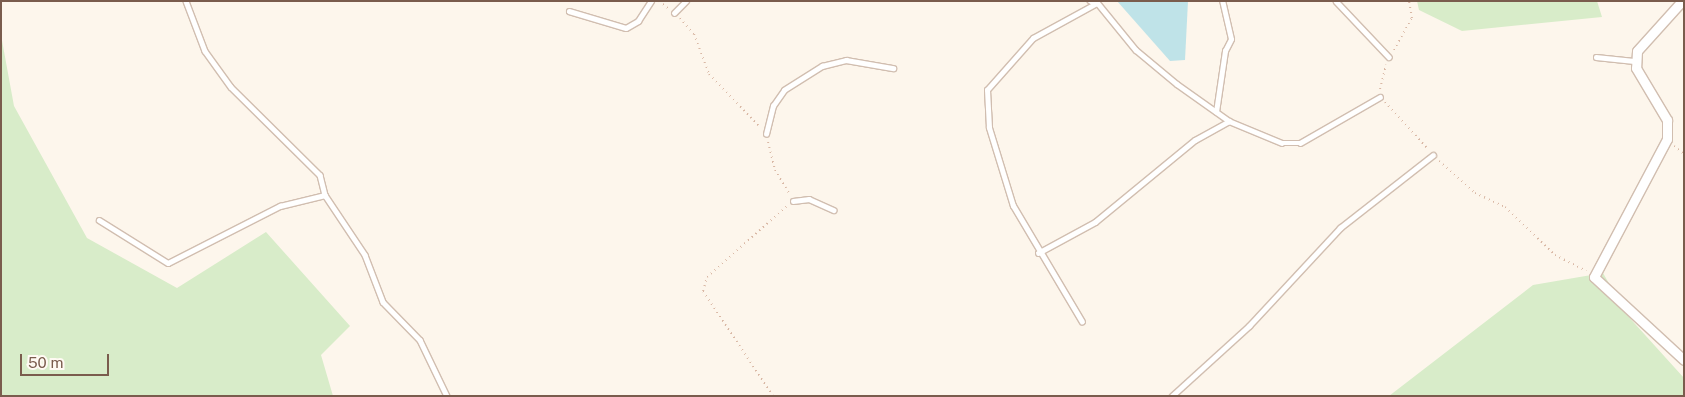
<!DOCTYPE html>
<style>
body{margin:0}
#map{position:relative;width:1685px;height:397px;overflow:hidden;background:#fdf6ec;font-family:"Public Sans",sans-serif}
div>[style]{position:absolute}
.green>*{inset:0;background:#d8ecc9}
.water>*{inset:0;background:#bfe3e8}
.path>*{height:2px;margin-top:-1px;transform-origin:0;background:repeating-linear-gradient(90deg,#d9b8a5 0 1px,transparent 0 5px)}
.roads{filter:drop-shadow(1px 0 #d1beb0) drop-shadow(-1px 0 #d1beb0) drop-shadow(0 1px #d1beb0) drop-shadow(0 -1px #d1beb0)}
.service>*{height:4.5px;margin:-2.25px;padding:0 2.25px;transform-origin:2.25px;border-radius:2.25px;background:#fff}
.minor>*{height:9px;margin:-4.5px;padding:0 4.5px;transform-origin:4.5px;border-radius:4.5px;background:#fff}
span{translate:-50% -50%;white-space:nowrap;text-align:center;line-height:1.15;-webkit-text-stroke:4px #fffaf3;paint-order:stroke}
.frame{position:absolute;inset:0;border:2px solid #7a5c4d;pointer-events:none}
.scale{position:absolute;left:20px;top:354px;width:89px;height:22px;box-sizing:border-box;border:2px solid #7a5c4d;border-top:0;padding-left:6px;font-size:15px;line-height:18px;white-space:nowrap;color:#7a5c4d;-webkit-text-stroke:4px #fffaf3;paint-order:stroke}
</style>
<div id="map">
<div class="green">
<i style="clip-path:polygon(1417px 1px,1597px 1px,1602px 17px,1462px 31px,1419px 10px)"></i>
<i style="clip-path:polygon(1px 35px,14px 106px,87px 238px,177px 288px,266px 232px,350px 326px,321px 355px,333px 396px,1px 396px)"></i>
<i style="clip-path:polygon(1603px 273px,1627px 315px,1684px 378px,1684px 396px,1389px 396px,1533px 285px)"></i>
</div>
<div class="water">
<i style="clip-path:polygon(1117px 1px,1188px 1px,1185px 60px,1170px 61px)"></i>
</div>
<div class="path">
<i style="left:659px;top:1px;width:13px;rotate:39deg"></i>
<i style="left:680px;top:18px;width:21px;rotate:49deg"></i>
<i style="left:694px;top:34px;width:43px;rotate:69.4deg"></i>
<i style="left:709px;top:74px;width:74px;rotate:46.1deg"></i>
<i style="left:1394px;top:50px;width:37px;rotate:-61deg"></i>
<i style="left:1412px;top:18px;width:17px;rotate:-100deg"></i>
<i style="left:1380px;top:89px;width:25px;rotate:-76deg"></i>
<i style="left:1385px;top:102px;width:62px;rotate:47.6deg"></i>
<i style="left:768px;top:142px;width:29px;rotate:76deg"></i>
<i style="left:775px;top:170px;width:29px;rotate:59deg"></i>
<i style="left:1674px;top:146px;width:13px;rotate:39deg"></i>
<i style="left:1439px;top:161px;width:48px;rotate:41.6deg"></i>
<i style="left:1475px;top:193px;width:33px;rotate:25deg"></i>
<i style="left:1505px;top:207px;width:69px;rotate:43.8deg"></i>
<i style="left:1555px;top:255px;width:35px;rotate:27deg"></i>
<i style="left:773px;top:396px;width:126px;rotate:-123.7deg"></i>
<i style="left:703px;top:291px;width:15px;rotate:-74deg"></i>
<i style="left:707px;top:277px;width:107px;rotate:-41.6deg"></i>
</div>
<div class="roads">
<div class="service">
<i style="left:186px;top:1px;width:53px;rotate:69.2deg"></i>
<i style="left:205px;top:51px;width:44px;rotate:54.2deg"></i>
<i style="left:231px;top:87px;width:125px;rotate:44.7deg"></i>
<i style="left:320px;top:175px;width:21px;rotate:76deg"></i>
<i style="left:325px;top:195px;width:72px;rotate:56.3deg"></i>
<i style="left:365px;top:255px;width:50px;rotate:69deg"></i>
<i style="left:383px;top:302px;width:53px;rotate:45.8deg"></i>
<i style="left:420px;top:340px;width:62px;rotate:64.3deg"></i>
<i style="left:1096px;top:1px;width:63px;rotate:50.8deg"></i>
<i style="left:1136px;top:50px;width:53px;rotate:39.7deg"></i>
<i style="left:1177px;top:84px;width:64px;rotate:35.4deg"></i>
<i style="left:1229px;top:121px;width:57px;rotate:22.5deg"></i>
<i style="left:1282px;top:143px;width:18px"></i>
<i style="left:1300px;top:143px;width:92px;rotate:-29.9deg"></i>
<i style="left:1336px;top:1px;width:77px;rotate:46.6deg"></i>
<i style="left:569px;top:11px;width:59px;rotate:16.6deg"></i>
<i style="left:626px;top:28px;width:14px;rotate:-30deg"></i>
<i style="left:638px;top:21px;width:24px;rotate:-57deg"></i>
<i style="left:674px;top:13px;width:17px;rotate:-45deg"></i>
<i style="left:1596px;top:57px;width:38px;rotate:6deg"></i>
<i style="left:1216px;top:112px;width:62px;rotate:-81.6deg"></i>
<i style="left:1225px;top:51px;width:13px;rotate:-63deg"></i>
<i style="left:1231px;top:39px;width:39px;rotate:-103deg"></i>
<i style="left:766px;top:134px;width:29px;rotate:-76deg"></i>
<i style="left:773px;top:106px;width:19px;rotate:-55deg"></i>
<i style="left:784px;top:90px;width:45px;rotate:-32.3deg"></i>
<i style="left:822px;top:66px;width:25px;rotate:-14deg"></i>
<i style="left:846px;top:60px;width:48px;rotate:9.7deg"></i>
<i style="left:793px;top:201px;width:16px;rotate:-7deg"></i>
<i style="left:809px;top:199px;width:27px;rotate:24deg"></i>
<i style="left:99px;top:220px;width:81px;rotate:31.9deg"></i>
<i style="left:168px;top:263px;width:126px;rotate:-27deg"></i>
<i style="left:280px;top:206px;width:46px;rotate:-13.7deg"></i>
<i style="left:1038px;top:253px;width:65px;rotate:-28.5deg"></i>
<i style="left:1095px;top:222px;width:129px;rotate:-39.4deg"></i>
<i style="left:1195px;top:140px;width:39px;rotate:-29deg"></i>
<i style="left:1082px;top:322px;width:135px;rotate:-120.7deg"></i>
<i style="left:1013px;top:206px;width:82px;rotate:-107.1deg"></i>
<i style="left:989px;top:128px;width:38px;rotate:-93deg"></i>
<i style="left:987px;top:90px;width:69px;rotate:-48.5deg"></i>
<i style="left:1033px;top:38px;width:71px;rotate:-28.7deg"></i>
<i style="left:1095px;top:4px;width:6px;rotate:-149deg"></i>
<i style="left:1172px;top:396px;width:104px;rotate:-42.3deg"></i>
<i style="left:1249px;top:326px;width:134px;rotate:-47.1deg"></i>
<i style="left:1340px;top:228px;width:118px;rotate:-38.1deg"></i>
</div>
<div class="minor">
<i style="left:1682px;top:1px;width:67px;rotate:132deg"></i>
<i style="left:1637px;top:51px;width:17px;rotate:93deg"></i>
<i style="left:1636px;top:68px;width:61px;rotate:59.2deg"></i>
<i style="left:1667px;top:120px;width:19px;rotate:90deg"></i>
<i style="left:1667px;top:139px;width:156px;rotate:117.9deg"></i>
<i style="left:1594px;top:277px;width:122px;rotate:42.7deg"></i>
</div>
</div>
<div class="frame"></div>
<div class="scale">50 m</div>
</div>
